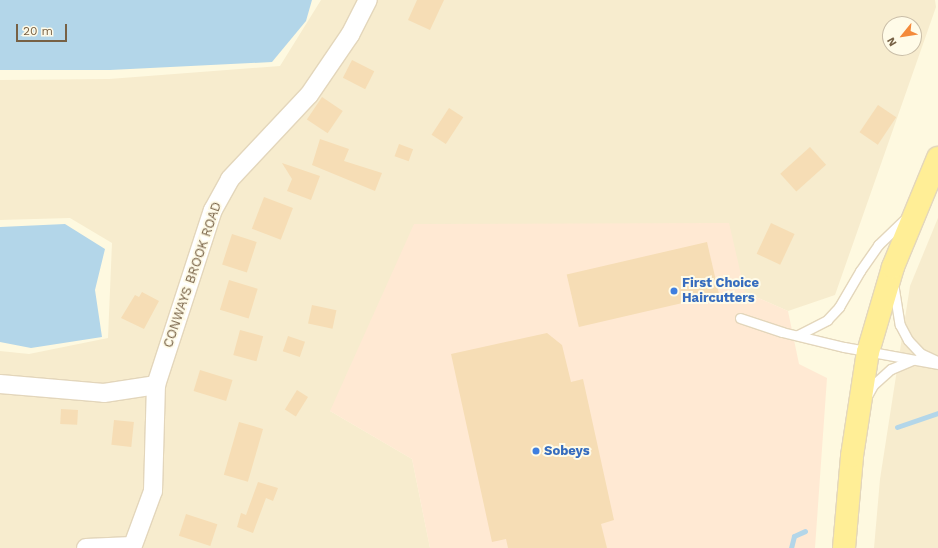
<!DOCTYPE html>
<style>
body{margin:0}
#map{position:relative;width:938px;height:548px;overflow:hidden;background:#fef9e0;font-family:"Work Sans",sans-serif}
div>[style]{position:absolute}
.residential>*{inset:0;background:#f7ecce}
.commercial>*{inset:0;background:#ffe9d3}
.water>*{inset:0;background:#b3d6e9}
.stream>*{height:5px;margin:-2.5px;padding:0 2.5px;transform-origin:2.5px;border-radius:2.5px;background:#b3d6e9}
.building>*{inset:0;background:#f6ddb5;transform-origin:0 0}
.roads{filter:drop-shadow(1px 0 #e3d6bb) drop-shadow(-1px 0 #e3d6bb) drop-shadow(0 1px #e3d6bb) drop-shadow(0 -1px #e3d6bb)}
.lane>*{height:9px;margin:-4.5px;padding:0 4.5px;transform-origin:4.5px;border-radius:4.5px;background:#fff}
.street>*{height:18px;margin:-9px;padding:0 9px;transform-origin:9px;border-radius:9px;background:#fff}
.primary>*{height:22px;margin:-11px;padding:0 11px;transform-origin:11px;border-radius:11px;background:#ffee96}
.dots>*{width:11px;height:11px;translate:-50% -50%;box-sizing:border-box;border:2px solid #fffbe8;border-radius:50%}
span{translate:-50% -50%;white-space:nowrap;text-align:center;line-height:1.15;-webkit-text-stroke:4px #fffbe8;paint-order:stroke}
.street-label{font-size:13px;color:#776145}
.shop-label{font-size:13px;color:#366cbe;font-weight:700}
.left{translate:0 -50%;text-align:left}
.north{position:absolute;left:882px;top:16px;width:40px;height:40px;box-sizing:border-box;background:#fffbe8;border:1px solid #c9bda7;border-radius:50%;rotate:240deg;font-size:11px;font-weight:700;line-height:16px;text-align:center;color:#776145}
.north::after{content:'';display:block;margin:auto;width:14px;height:18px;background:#f48a3a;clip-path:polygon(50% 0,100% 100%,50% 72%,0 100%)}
.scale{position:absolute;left:16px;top:24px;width:51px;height:18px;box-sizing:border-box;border:2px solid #776145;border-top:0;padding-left:5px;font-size:12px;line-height:14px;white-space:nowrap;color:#776145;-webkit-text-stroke:3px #fffbe8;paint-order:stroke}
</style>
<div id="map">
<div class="residential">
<i style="clip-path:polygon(evenodd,321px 0,935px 0,936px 7px,835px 295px,788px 311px,745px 292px,330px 411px,412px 459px,430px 548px,0 548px,0 351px,29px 354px,108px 338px,112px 243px,70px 218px,0 220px,0 80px,109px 79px,280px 66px,321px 0,890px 24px,914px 24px,914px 48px,890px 48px,890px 24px)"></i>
<i style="clip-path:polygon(938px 218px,938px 548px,874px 548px,880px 479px,910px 286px)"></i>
</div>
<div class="commercial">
<i style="clip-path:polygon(729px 223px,745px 292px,788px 311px,799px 364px,827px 378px,815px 548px,430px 548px,412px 459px,330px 411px,414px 224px)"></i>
</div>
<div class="water">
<i style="clip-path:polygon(0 0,312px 0,306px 21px,272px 62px,110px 70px,0 70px)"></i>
<i style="clip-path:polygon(65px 224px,105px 249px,95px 290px,102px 337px,31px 348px,0 342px,0 227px)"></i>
</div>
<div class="stream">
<i style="left:897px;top:427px;width:43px;rotate:-18.9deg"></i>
<i style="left:791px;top:548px;width:12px;rotate:-76deg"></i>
<i style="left:794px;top:536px;width:12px;rotate:-24deg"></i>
</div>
<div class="building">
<i style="clip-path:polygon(417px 0,444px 0,430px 30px,408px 20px)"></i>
<i style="left:352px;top:60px;width:25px;height:20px;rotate:27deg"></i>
<i style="left:322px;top:97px;width:25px;height:27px;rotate:34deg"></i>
<i style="left:878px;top:105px;width:22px;height:33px;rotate:34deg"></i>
<i style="left:449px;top:108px;width:17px;height:32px;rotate:33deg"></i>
<i style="clip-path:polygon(320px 139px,349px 149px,344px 161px,382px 173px,375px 191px,312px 165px)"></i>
<i style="left:399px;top:144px;width:15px;height:13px;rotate:20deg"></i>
<i style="left:810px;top:147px;width:24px;height:40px;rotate:48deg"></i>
<i style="clip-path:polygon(282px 163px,320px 176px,311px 200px,287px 191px,292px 179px)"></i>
<i style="left:264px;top:197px;width:31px;height:34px;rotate:21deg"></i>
<i style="left:771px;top:223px;width:26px;height:34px;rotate:25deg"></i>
<i style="left:232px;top:234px;width:26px;height:32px;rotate:18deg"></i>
<i style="left:707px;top:242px;width:54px;height:144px;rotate:77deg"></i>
<i style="left:229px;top:280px;width:30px;height:31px;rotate:17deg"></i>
<i style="clip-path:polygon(142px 292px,159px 301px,144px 329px,121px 318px,135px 295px,139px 297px)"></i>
<i style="left:312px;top:305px;width:25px;height:19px;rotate:12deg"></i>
<i style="left:240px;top:330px;width:24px;height:26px;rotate:15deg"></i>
<i style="clip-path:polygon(547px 333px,562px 345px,571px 382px,583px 379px,614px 520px,601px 524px,607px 548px,508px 548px,506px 539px,492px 542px,451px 354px)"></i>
<i style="left:288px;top:336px;width:18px;height:16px;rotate:19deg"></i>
<i style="left:200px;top:370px;width:34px;height:22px;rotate:17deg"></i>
<i style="left:297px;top:390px;width:13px;height:23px;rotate:32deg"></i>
<i style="left:61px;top:409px;width:17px;height:15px;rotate:3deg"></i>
<i style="left:114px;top:420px;width:20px;height:25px;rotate:6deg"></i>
<i style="left:239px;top:422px;width:25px;height:55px;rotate:16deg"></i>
<i style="clip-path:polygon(258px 482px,278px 488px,273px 501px,266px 498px,253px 533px,237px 527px,241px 513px,246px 515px)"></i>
<i style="left:186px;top:514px;width:33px;height:23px;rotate:18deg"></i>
</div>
<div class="roads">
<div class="lane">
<i style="left:894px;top:289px;width:36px;rotate:81deg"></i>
<i style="left:900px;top:325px;width:17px;rotate:62deg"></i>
<i style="left:908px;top:340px;width:18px;rotate:47deg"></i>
<i style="left:920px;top:353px;width:19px;rotate:25deg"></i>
<i style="left:740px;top:318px;width:44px;rotate:18.4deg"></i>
<i style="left:782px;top:332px;width:64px;rotate:13.6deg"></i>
<i style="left:844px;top:347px;width:96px;rotate:10.3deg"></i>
<i style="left:798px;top:335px;width:33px;rotate:-27deg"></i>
<i style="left:827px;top:320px;width:18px;rotate:-47deg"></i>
<i style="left:839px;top:307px;width:42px;rotate:-59.7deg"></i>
<i style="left:860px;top:271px;width:32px;rotate:-55deg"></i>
<i style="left:878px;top:245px;width:39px;rotate:-44deg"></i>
<i style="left:868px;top:394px;width:10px;rotate:-61deg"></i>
<i style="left:873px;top:385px;width:24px;rotate:-42deg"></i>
<i style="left:891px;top:369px;width:23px;rotate:-23deg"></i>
</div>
<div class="street">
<i style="left:0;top:384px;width:104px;rotate:4.9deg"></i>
<i style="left:104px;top:393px;width:53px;rotate:-8.7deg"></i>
<i style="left:86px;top:548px;width:46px;rotate:-2.5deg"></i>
<i style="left:132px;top:548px;width:61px;rotate:-69.8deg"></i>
<i style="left:153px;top:491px;width:106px;rotate:-88.4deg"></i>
<i style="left:156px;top:385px;width:184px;rotate:-72deg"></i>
<i style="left:213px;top:210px;width:35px;rotate:-61deg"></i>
<i style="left:230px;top:179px;width:115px;rotate:-46.8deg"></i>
<i style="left:309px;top:95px;width:73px;rotate:-55.7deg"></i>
<i style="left:350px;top:35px;width:39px;rotate:-63deg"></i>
</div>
<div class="primary">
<i style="left:844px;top:548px;width:92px;rotate:-85deg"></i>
<i style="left:852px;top:456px;width:105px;rotate:-81.3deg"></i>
<i style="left:868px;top:352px;width:89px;rotate:-73.6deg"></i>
<i style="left:893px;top:267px;width:118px;rotate:-67.6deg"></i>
</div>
</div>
<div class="dots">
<i style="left:674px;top:291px;background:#3f7fe0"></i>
<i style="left:536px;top:451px;background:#3f7fe0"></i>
</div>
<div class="street-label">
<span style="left:193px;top:275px;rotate:-71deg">CONWAYS BROOK ROAD</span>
</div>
<div class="shop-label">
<span class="left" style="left:682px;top:291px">First Choice<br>Haircutters</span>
<span class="left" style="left:544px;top:451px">Sobeys</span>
</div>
<div class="north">N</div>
<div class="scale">20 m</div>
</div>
